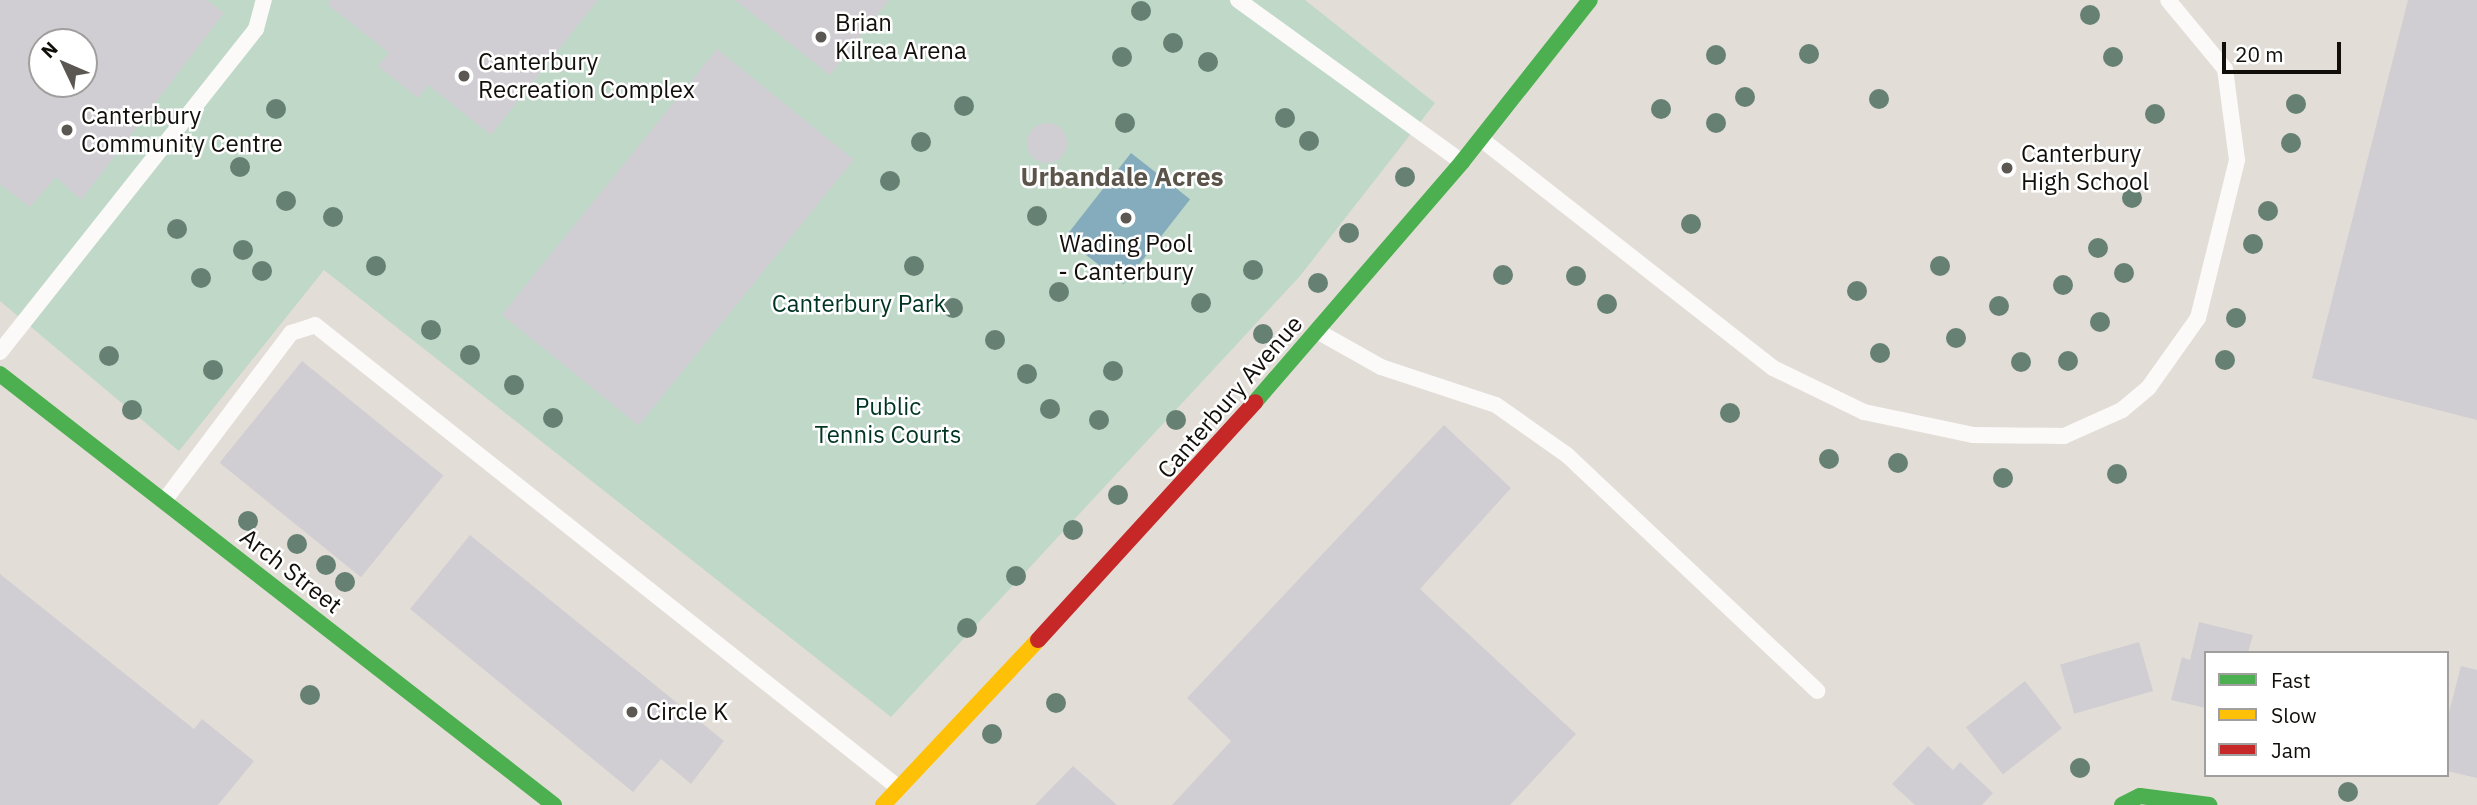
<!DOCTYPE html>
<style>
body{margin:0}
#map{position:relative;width:2477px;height:805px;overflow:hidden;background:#e2ded7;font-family:"IBM Plex Sans",sans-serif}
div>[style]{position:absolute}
.green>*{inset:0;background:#bfd8c8}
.water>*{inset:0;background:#84acbc;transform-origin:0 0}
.building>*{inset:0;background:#d0ced3;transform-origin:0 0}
.round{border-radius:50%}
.lane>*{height:16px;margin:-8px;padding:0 8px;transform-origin:8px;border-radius:8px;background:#fbfaf9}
.fast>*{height:16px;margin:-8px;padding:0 8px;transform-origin:8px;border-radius:8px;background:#4caf50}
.slow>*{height:16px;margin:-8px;padding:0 8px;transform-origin:8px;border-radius:8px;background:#ffc107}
.jam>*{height:16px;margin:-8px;padding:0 8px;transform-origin:8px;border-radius:8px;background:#c62828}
.trees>*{width:20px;height:20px;margin:-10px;border-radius:50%;background:#668073}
.dots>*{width:19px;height:19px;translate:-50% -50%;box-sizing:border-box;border:4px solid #fff;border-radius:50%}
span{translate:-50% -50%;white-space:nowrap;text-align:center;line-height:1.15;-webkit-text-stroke:5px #fff;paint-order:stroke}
.poi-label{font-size:24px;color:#120f0b}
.left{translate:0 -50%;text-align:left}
.park-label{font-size:24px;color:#003422}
.street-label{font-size:24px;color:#120f0b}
.neighbourhood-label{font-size:26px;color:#5a544a;font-weight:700}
.legend{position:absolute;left:2204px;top:651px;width:245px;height:126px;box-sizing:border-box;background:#fff;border:2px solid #a09f9d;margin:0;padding:9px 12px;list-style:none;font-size:21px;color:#120f0b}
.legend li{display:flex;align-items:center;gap:14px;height:35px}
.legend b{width:35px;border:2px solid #a09f9d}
.north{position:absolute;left:28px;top:28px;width:70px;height:70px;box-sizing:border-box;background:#fff;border:2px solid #a09f9d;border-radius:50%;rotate:314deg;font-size:19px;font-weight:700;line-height:28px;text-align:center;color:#120f0b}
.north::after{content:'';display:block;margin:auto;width:24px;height:32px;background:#5b5752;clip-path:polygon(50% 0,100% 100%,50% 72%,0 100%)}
.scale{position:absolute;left:2222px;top:42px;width:119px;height:32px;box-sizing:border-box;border:4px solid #120f0b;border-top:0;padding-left:9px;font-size:21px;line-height:24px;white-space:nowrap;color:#120f0b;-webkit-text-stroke:5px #fff;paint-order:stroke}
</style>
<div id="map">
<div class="green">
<i style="clip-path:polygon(evenodd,0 0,1305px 0,1435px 103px,1300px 276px,891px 717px,324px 270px,179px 451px,0 301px,0 0,42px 42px,84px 42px,84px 84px,42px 84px,42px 42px)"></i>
</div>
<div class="water">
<i style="left:1131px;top:153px;width:75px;height:108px;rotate:38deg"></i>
</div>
<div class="building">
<i style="clip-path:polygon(evenodd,0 0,207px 0,224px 13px,81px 200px,56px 177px,30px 207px,0 184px,0 0,42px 42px,84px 42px,84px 84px,42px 84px,42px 42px)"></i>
<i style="clip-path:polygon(330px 0,598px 0,491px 135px,428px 85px,418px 98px,378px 66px,389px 53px,327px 4px)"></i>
<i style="clip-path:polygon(735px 0,889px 0,830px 75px)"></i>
<i style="clip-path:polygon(2408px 0,2477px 0,2477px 420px,2312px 378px)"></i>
<i style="left:717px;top:49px;width:176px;height:342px;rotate:39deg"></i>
<i class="round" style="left:1027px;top:123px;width:40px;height:40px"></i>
<i style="left:302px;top:361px;width:182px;height:131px;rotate:39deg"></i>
<i style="clip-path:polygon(1444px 425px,1511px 488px,1420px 589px,1576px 734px,1510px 805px,1172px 805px,1231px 741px,1187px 698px)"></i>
<i style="clip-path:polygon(470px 535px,724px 741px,691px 784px,661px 759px,633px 792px,410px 609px)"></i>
<i style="clip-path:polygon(0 574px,194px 729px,202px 719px,254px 761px,218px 805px,0 805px)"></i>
<i style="clip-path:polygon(2199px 622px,2253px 635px,2248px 653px,2206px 653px,2206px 708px,2171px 700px,2182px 657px,2190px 660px)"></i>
<i style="left:2139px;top:642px;width:51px;height:82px;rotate:74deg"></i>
<i style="clip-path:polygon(2461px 666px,2477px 670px,2477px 778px,2447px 771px,2447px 720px)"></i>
<i style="left:2025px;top:681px;width:60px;height:75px;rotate:52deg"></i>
<i style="clip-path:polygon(1928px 746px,1953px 770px,1960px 762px,1993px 793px,1982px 805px,1915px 805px,1892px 784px)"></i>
<i style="clip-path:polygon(1073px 766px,1117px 805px,1035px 805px)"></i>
</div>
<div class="lane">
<i style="left:1238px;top:0;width:276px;rotate:35.9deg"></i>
<i style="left:1481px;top:139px;width:371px;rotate:38.1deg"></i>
<i style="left:1773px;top:368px;width:101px;rotate:25.8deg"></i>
<i style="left:1864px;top:412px;width:111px;rotate:11.9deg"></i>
<i style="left:1973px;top:435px;width:91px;rotate:0.6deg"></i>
<i style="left:2064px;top:436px;width:64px;rotate:-24.1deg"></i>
<i style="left:2122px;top:410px;width:35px;rotate:-40deg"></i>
<i style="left:2149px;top:387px;width:85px;rotate:-54.6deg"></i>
<i style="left:2198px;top:318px;width:163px;rotate:-76.1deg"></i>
<i style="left:2237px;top:160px;width:92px;rotate:-97.5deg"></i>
<i style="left:2225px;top:69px;width:89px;rotate:-129.6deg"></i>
<i style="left:1317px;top:331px;width:73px;rotate:29.4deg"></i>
<i style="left:1381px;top:367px;width:121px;rotate:18.3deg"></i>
<i style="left:1496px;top:405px;width:87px;rotate:35.2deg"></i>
<i style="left:1567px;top:455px;width:344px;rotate:43.3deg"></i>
<i style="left:0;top:352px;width:412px;rotate:-51.6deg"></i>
<i style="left:256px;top:29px;width:30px;rotate:-75deg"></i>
<i style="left:164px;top:501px;width:211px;rotate:-52.9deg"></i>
<i style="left:291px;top:333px;width:25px;rotate:-18deg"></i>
<i style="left:315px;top:325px;width:745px;rotate:38.41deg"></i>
</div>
<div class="fast">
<i style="left:0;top:374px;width:702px;rotate:37.88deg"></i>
<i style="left:1255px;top:402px;width:317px;rotate:-49.2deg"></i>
<i style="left:1462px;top:162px;width:206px;rotate:-51.7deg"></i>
<i style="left:2122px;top:805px;width:20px;rotate:-27deg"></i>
<i style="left:2140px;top:796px;width:70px;rotate:7.4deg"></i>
</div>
<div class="slow">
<i style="left:883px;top:805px;width:226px;rotate:-46.8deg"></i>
</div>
<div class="jam">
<i style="left:1038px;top:640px;width:322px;rotate:-47.6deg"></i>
</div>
<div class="trees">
<i style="left:1141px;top:11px"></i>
<i style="left:2090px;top:15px"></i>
<i style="left:1173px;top:43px"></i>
<i style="left:1809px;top:54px"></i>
<i style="left:1716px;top:55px"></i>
<i style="left:1122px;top:57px"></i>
<i style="left:2113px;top:57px"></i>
<i style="left:1208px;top:62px"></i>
<i style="left:1745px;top:97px"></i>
<i style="left:1879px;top:99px"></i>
<i style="left:2296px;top:104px"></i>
<i style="left:964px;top:106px"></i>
<i style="left:276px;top:109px"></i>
<i style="left:1661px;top:109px"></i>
<i style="left:2155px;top:114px"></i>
<i style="left:1285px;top:118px"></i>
<i style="left:1125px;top:123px"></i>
<i style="left:1716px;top:123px"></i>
<i style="left:1309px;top:141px"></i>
<i style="left:921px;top:142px"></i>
<i style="left:2291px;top:143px"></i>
<i style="left:240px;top:167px"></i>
<i style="left:1405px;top:177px"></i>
<i style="left:890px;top:181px"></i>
<i style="left:2132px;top:198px"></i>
<i style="left:286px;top:201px"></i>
<i style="left:2268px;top:211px"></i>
<i style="left:1037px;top:216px"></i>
<i style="left:333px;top:217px"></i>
<i style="left:1691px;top:224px"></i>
<i style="left:177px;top:229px"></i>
<i style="left:1349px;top:233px"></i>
<i style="left:2253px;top:244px"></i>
<i style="left:2098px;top:248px"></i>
<i style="left:243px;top:250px"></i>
<i style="left:376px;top:266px"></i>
<i style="left:914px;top:266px"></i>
<i style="left:1940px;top:266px"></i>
<i style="left:1253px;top:270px"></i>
<i style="left:262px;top:271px"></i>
<i style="left:2124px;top:273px"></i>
<i style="left:1503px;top:275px"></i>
<i style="left:1576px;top:276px"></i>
<i style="left:201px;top:278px"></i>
<i style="left:1318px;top:283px"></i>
<i style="left:2063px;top:285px"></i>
<i style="left:1857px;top:291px"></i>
<i style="left:1059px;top:292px"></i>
<i style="left:1201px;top:303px"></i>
<i style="left:1607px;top:304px"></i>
<i style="left:1999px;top:306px"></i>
<i style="left:953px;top:308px"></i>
<i style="left:2236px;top:318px"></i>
<i style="left:2100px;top:322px"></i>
<i style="left:431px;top:330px"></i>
<i style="left:1263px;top:334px"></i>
<i style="left:1956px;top:338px"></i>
<i style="left:995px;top:340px"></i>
<i style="left:1880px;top:353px"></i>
<i style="left:470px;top:355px"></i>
<i style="left:109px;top:356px"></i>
<i style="left:2225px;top:360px"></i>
<i style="left:2068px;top:361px"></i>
<i style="left:2021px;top:362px"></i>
<i style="left:213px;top:370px"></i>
<i style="left:1113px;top:371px"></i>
<i style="left:1027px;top:374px"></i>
<i style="left:514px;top:385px"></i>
<i style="left:1050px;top:409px"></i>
<i style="left:132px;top:410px"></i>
<i style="left:1730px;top:413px"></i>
<i style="left:553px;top:418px"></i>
<i style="left:1099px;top:420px"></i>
<i style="left:1176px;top:420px"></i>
<i style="left:1829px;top:459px"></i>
<i style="left:1898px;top:463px"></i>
<i style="left:2117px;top:474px"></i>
<i style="left:2003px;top:478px"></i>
<i style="left:1118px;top:495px"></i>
<i style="left:248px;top:521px"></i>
<i style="left:1073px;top:530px"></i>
<i style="left:297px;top:544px"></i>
<i style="left:326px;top:565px"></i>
<i style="left:1016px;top:576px"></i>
<i style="left:345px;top:582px"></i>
<i style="left:967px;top:628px"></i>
<i style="left:310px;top:695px"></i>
<i style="left:1056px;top:703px"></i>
<i style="left:992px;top:734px"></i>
<i style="left:2080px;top:768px"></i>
<i style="left:2348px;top:792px"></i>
</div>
<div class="dots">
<i style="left:821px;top:37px;background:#5b5752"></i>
<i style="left:464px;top:76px;background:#5b5752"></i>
<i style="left:67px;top:130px;background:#5b5752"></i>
<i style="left:2007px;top:168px;background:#5b5752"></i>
<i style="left:1126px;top:218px;background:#5b5752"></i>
<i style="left:632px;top:712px;background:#5b5752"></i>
</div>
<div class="poi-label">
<span class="left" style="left:835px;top:37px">Brian<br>Kilrea Arena</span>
<span class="left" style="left:478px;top:76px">Canterbury<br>Recreation Complex</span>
<span class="left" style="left:81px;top:130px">Canterbury<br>Community Centre</span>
<span class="left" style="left:2021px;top:168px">Canterbury<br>High School</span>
<span style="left:1126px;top:258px">Wading Pool<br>- Canterbury</span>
<span class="left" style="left:646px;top:712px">Circle K</span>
</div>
<div class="park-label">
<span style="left:859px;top:304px">Canterbury Park</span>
<span style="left:888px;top:421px">Public<br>Tennis Courts</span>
</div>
<div class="street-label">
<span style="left:1230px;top:397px;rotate:-49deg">Canterbury Avenue</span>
<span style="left:291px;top:571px;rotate:38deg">Arch Street</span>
</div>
<div class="neighbourhood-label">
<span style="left:1122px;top:177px">Urbandale Acres</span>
</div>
<ul class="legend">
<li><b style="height:9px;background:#4caf50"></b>Fast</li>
<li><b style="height:9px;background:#ffc107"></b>Slow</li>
<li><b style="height:9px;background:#c62828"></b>Jam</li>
</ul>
<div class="north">N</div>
<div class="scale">20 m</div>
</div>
